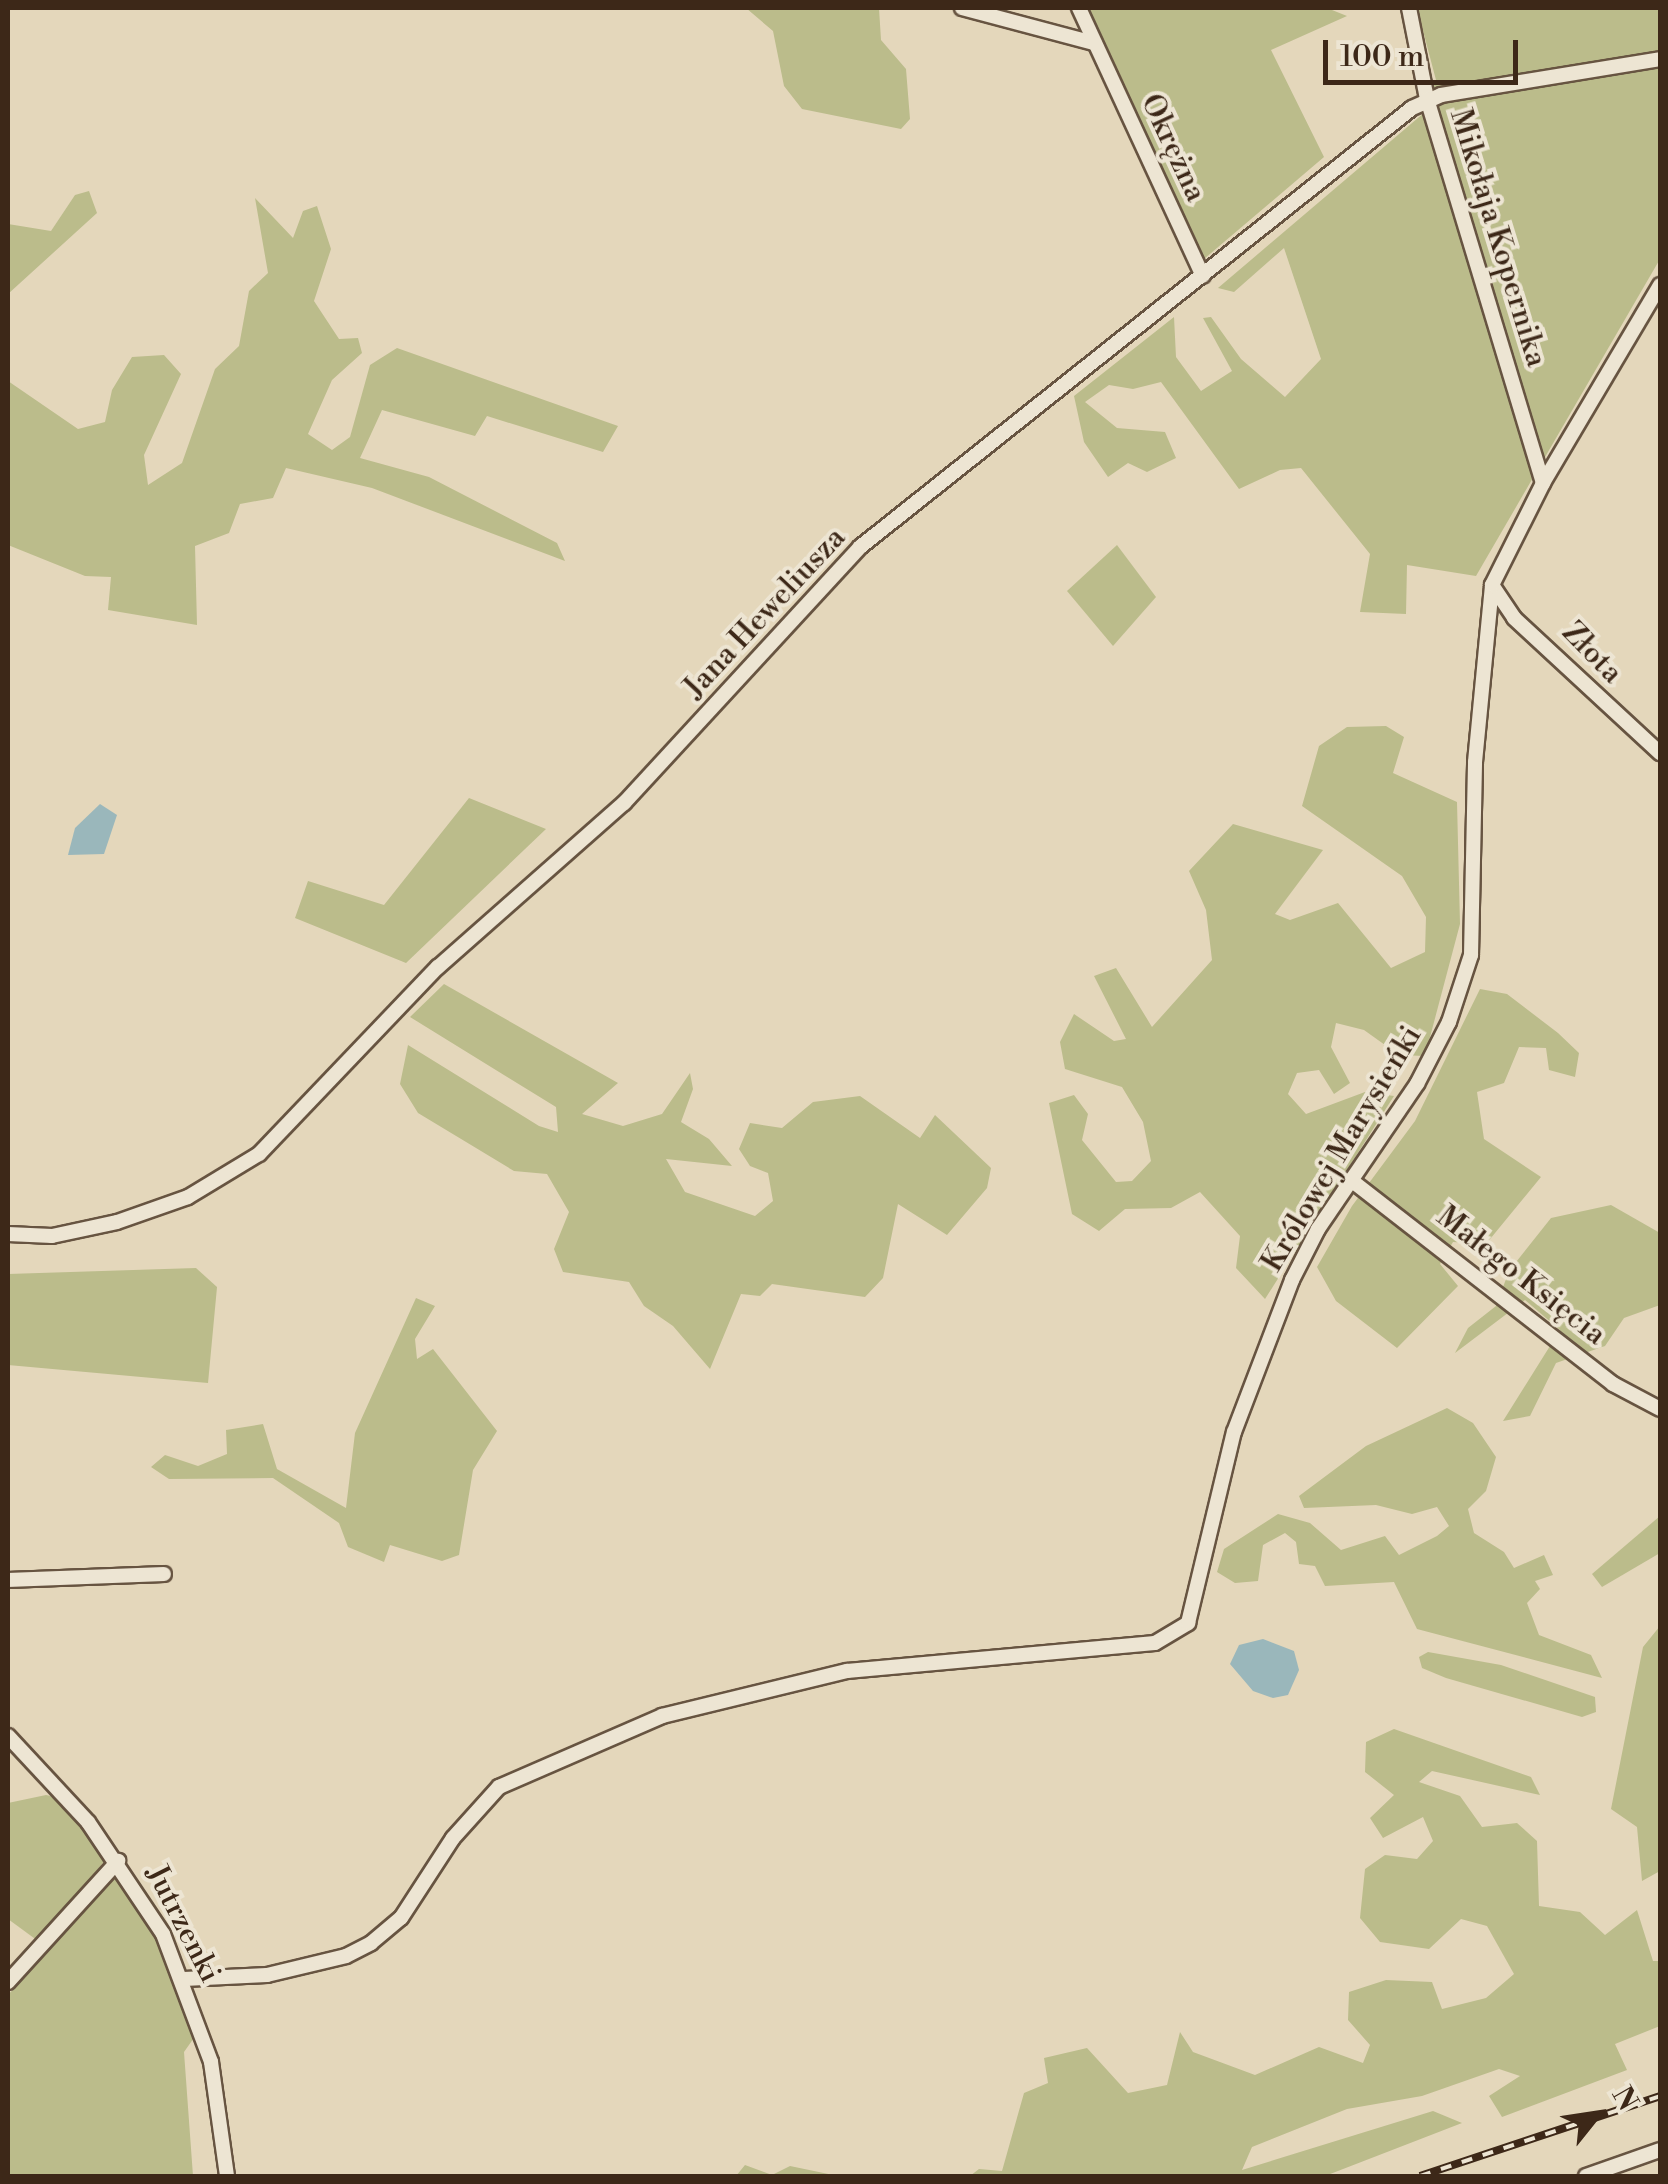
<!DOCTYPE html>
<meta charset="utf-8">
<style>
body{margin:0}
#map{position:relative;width:1668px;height:2184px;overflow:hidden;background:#e4d7bb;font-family:"Libre Bodoni",serif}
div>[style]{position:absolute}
.green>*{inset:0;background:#bbbc8b}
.water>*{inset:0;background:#9ab7bb}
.roads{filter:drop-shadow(2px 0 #675441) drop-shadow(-2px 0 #675441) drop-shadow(0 2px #675441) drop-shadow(0 -2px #675441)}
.minor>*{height:14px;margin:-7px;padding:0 7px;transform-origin:7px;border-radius:7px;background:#ede5d3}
.rail>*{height:8px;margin-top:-4px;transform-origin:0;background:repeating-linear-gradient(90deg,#ede5d3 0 11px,#3d2818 0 22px);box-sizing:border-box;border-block:2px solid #3d2818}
span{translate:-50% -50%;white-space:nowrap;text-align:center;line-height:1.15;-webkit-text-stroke:8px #ede5d3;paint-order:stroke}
.street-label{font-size:30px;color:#3d2818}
.frame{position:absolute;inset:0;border:10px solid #3d2818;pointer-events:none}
.north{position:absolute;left:1548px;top:2064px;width:100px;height:100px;-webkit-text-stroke:8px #ede5d3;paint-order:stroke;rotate:60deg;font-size:28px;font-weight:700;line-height:40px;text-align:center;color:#3d2818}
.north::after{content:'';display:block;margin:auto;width:35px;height:45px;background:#3d2818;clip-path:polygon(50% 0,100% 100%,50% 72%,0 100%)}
.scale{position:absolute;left:1323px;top:40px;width:195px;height:45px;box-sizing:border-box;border:5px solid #3d2818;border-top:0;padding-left:12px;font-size:30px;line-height:35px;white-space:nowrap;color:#3d2818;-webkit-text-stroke:8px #ede5d3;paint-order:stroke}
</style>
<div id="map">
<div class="green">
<i style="clip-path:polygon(746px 8px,879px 8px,881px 40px,906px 69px,910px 119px,901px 129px,802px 109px,784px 86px,773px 31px)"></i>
<i style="clip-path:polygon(1088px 8px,1327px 8px,1347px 16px,1271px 50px,1324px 157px,1204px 259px)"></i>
<i style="clip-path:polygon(1417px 8px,1660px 8px,1660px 259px,1476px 576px,1407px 565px,1406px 614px,1360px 612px,1370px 554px,1301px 468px,1280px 470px,1239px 489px,1161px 382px,1133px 389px,1109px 385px,1085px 402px,1117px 428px,1165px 432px,1176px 458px,1147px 472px,1128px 463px,1108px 477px,1084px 442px,1074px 396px,1174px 317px,1176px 357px,1201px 391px,1232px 371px,1203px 318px,1211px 317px,1241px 359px,1285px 397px,1321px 359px,1284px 248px,1234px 292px,1218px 288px,1425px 112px,1436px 80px)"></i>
<i style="clip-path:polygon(89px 191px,97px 213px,8px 294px,8px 224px,51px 231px,75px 195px)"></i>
<i style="clip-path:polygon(255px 198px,293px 238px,303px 211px,317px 206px,331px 249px,314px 301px,339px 339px,358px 338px,362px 353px,332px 380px,308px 434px,332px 450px,350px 437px,370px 365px,397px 348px,618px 426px,603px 452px,487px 416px,475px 436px,382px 410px,360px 458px,429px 477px,557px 543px,565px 561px,372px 488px,286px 468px,273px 498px,240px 504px,229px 533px,195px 546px,197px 625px,108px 610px,111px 577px,85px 576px,8px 545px,8px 381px,78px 429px,105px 422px,112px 390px,132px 357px,164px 355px,181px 374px,144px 455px,148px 485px,182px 463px,215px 369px,239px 346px,249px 291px,268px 273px)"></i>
<i style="clip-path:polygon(1117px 545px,1156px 597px,1113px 646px,1067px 591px)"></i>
<i style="clip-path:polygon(1386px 726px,1404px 737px,1393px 773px,1457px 802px,1460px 924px,1425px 1056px,1399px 1055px,1364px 1030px,1336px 1023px,1331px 1047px,1350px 1083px,1334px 1094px,1319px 1070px,1297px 1073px,1288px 1094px,1306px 1114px,1365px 1092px,1394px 1096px,1265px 1299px,1236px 1268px,1240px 1236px,1200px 1192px,1171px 1208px,1125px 1209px,1099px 1231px,1072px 1214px,1049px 1103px,1074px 1095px,1088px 1114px,1082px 1140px,1116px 1182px,1132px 1181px,1151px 1161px,1143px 1122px,1122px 1087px,1065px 1069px,1060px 1042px,1074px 1014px,1114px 1041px,1126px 1039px,1094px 976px,1116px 968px,1152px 1027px,1212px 960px,1206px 910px,1189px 871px,1233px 824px,1323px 850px,1275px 914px,1290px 920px,1338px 903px,1391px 968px,1425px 952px,1426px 917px,1402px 876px,1302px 806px,1319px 746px,1347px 727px)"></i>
<i style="clip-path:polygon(469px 798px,546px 829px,406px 963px,295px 918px,308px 881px,384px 905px)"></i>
<i style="clip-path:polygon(444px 984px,618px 1083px,582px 1114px,623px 1126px,662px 1114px,690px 1073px,693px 1089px,681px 1122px,709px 1139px,732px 1166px,666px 1159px,685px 1192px,755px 1216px,773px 1201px,768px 1173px,750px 1166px,739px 1149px,750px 1123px,782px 1128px,813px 1102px,860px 1096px,920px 1138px,935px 1115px,991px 1168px,987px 1188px,947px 1235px,898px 1204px,883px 1278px,865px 1297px,772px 1284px,760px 1296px,741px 1294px,710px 1369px,673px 1326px,644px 1306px,629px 1282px,563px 1272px,554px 1249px,569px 1212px,547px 1174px,514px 1171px,418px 1113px,400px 1084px,408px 1045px,539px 1126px,558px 1132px,556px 1107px,410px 1017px)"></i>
<i style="clip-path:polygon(1480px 989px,1507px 994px,1558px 1033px,1579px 1053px,1575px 1077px,1549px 1070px,1546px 1048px,1519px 1047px,1504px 1083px,1477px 1092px,1484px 1139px,1541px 1177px,1486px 1244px,1453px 1242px,1440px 1264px,1458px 1286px,1397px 1348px,1336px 1301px,1317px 1267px,1352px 1206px,1415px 1121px)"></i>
<i style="clip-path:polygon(1611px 1205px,1660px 1233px,1660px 1305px,1624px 1318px,1605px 1346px,1556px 1363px,1530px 1416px,1503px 1421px,1560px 1330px,1525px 1300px,1455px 1353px,1468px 1328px,1496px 1306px,1509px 1271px,1551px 1218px)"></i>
<i style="clip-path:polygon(196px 1268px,217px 1287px,208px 1383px,8px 1365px,8px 1274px)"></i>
<i style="clip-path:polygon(416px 1298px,435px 1306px,415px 1339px,417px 1359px,433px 1349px,497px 1431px,473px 1470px,459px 1555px,442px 1561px,390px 1545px,384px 1562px,348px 1547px,339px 1523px,273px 1478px,169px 1479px,151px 1467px,165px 1455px,198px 1466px,227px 1454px,226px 1430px,263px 1424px,277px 1469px,346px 1508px,355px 1433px)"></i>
<i style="clip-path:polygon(1447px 1408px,1473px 1423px,1496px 1457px,1486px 1491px,1468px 1509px,1474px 1533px,1504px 1552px,1514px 1568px,1544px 1555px,1553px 1575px,1535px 1581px,1540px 1589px,1527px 1603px,1539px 1635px,1591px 1655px,1602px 1678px,1417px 1629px,1394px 1582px,1325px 1586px,1315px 1566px,1299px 1564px,1296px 1542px,1285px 1533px,1263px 1545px,1258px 1581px,1235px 1583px,1217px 1572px,1224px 1549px,1278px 1514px,1310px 1523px,1341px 1550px,1385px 1536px,1399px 1555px,1437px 1536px,1449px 1526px,1437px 1507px,1412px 1514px,1376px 1505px,1304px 1508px,1299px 1496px,1366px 1446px)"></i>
<i style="clip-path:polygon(1660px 1516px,1660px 1553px,1602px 1587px,1592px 1574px)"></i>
<i style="clip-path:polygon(1660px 1626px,1660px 1871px,1642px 1881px,1637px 1827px,1611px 1809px,1643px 1647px)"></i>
<i style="clip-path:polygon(1428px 1652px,1501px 1665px,1595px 1697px,1596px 1712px,1582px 1717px,1446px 1678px,1422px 1668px,1419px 1657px)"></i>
<i style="clip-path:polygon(1394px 1729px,1531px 1777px,1540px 1795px,1432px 1771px,1419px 1782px,1460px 1796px,1482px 1827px,1517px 1823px,1537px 1841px,1539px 1906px,1580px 1912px,1605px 1935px,1637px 1910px,1653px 1961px,1660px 1961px,1660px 2026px,1615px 2044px,1627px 2070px,1502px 2117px,1489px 2096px,1520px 2076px,1499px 2069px,1422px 2096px,1347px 2109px,1252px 2147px,1242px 2170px,1433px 2111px,1462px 2123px,1325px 2176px,970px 2176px,979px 2169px,1002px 2171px,1024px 2093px,1048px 2083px,1044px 2058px,1087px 2048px,1128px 2093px,1167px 2085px,1180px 2032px,1193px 2052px,1255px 2075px,1319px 2047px,1363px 2063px,1370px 2045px,1348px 2020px,1349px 1992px,1386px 1980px,1432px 1982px,1442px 2009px,1486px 1998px,1514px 1974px,1487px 1926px,1461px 1919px,1429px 1949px,1380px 1942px,1360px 1918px,1365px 1869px,1385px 1855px,1417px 1859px,1433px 1841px,1423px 1817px,1383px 1838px,1370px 1818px,1394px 1795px,1365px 1772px,1366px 1742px)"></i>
<i style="clip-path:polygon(46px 1795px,55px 1797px,107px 1858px,38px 1941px,8px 1919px,8px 1803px)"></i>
<i style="clip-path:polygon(115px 1873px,160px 1946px,196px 2035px,184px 2052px,193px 2176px,8px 2176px,8px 1995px)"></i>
<i style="clip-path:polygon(745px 2165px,772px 2175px,790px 2166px,838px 2176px,736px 2176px)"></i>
</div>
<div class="water">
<i style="clip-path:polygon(100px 804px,117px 815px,104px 854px,68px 855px,75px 828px)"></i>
<i style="clip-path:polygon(1263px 1639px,1294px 1651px,1299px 1670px,1288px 1695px,1273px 1698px,1253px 1691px,1230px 1664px,1239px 1645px)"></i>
</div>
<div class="roads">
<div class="minor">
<i style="left:962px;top:8px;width:137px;rotate:14.9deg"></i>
<i style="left:1079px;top:8px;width:295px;rotate:65.2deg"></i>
<i style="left:1409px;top:8px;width:93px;rotate:78.8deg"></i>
<i style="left:1427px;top:99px;width:401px;rotate:73.2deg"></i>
<i style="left:1492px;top:585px;width:40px;rotate:56deg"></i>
<i style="left:1514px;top:618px;width:199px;rotate:42.8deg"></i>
<i style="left:1351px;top:1180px;width:332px;rotate:37.9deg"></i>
<i style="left:1613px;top:1384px;width:53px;rotate:28deg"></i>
<i style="left:8px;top:1234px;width:44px;rotate:2.6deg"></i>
<i style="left:52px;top:1236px;width:66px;rotate:-12.2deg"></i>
<i style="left:117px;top:1222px;width:75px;rotate:-19.4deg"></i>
<i style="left:188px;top:1197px;width:83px;rotate:-31.2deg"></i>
<i style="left:259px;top:1154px;width:259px;rotate:-46.3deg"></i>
<i style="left:438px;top:967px;width:248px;rotate:-41.4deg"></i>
<i style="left:624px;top:803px;width:348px;rotate:-47.3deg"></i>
<i style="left:860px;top:547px;width:705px;rotate:-38.49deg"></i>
<i style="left:1412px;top:108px;width:32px;rotate:-24deg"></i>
<i style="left:1441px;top:95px;width:222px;rotate:-9.3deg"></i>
<i style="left:8px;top:1580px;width:156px;rotate:-2.2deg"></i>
<i style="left:8px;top:1736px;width:117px;rotate:47.1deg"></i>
<i style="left:88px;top:1822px;width:135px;rotate:56.2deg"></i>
<i style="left:163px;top:1934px;width:137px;rotate:69.4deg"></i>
<i style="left:211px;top:2062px;width:115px;rotate:82deg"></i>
<i style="left:184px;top:1979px;width:83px;rotate:-2.8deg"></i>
<i style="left:267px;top:1975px;width:81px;rotate:-13.5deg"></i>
<i style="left:346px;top:1956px;width:28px;rotate:-27deg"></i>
<i style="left:371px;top:1943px;width:39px;rotate:-40deg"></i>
<i style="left:401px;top:1918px;width:95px;rotate:-57deg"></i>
<i style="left:453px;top:1838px;width:69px;rotate:-48deg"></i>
<i style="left:499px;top:1787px;width:178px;rotate:-23.5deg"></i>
<i style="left:662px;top:1716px;width:190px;rotate:-13.7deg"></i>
<i style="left:847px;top:1671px;width:309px;rotate:-5.2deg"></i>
<i style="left:1155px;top:1643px;width:39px;rotate:-31deg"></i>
<i style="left:1188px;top:1623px;width:196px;rotate:-76.5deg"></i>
<i style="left:1234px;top:1432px;width:163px;rotate:-69.1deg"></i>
<i style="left:1292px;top:1280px;width:57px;rotate:-63deg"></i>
<i style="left:1318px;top:1229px;width:176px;rotate:-55.7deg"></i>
<i style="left:1417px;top:1084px;width:70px;rotate:-62.7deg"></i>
<i style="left:1449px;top:1022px;width:71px;rotate:-71.8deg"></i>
<i style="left:1471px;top:955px;width:193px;rotate:-88.8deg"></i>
<i style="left:1475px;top:762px;width:178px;rotate:-84.5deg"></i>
<i style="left:1492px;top:585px;width:114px;rotate:-63.4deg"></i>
<i style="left:1543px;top:483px;width:230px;rotate:-59.4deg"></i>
<i style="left:8px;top:1982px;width:164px;rotate:-47.7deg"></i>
<i style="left:1586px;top:2176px;width:78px;rotate:-19.4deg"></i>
</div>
</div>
<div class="rail">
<i style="left:1420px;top:2176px;width:253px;rotate:-18.4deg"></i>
</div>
<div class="street-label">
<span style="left:1173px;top:148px;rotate:65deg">Okrężna</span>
<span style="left:1498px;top:238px;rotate:73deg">Mikołaja Kopernika</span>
<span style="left:765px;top:613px;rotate:-47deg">Jana Heweliusza</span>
<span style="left:1592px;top:653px;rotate:46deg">Złota</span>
<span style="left:1342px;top:1149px;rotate:-59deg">Królowej Marysieńki</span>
<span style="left:1521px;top:1276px;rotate:38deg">Małego Księcia</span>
<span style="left:183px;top:1924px;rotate:63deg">Jutrzenki</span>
</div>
<div class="frame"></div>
<div class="north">N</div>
<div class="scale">100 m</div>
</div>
